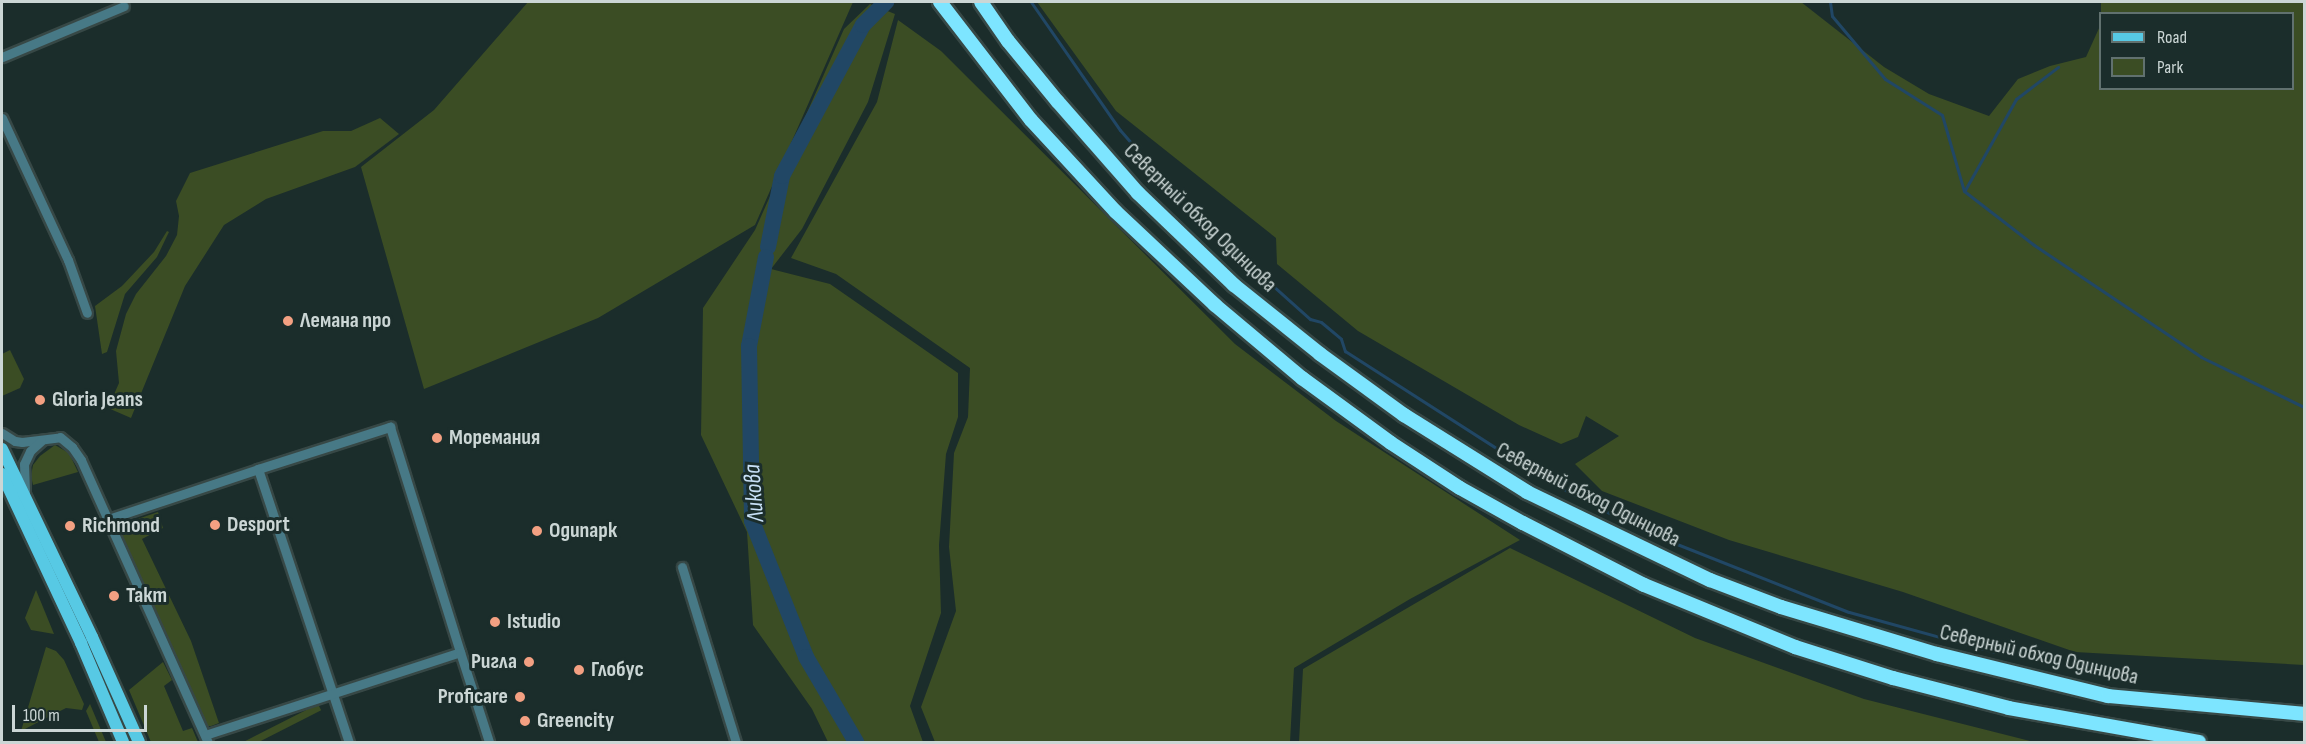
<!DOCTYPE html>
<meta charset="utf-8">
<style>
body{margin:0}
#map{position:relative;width:2306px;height:744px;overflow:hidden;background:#1b2d2b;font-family:"Sofia Sans Condensed",sans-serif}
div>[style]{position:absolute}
.green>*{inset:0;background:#3b4d24;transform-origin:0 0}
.stream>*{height:3px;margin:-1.5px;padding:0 1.5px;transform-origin:1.5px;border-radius:1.5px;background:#214765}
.river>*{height:16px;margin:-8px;padding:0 8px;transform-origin:8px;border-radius:8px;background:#214765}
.roads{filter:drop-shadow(2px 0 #374846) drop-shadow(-2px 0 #374846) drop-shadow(0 2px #374846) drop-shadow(0 -2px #374846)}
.minor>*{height:9px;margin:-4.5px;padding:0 4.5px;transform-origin:4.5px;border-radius:4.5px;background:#477986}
.major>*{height:12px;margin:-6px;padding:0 6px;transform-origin:6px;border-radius:6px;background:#57c9e4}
.highway>*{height:14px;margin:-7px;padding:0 7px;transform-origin:7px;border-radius:7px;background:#7de5ff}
.dots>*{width:16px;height:16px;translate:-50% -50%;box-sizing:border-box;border:3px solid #1b2d2b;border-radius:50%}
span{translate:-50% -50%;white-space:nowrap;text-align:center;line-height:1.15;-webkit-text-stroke:6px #1b2d2b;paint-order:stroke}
.street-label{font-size:22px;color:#cbd6d5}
.poi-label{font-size:22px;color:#cbd6d5;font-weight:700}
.left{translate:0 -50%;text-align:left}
.right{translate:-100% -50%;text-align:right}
.water-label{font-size:24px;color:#c8e0f6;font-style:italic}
.frame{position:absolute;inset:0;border:3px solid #cbd6d5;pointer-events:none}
.legend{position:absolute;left:2099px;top:12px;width:195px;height:78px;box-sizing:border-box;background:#1b2d2b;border:2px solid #61716f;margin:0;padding:8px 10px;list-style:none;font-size:18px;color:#cbd6d5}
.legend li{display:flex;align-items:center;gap:12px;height:30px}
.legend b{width:30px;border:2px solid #61716f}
.scale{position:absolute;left:12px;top:705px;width:135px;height:27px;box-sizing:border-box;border:3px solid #cbd6d5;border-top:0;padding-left:8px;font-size:18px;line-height:21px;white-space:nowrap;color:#cbd6d5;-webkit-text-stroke:4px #1b2d2b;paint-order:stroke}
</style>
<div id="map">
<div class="green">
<i style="clip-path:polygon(528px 2px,853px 2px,755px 225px,598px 318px,424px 389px,361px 167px,434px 110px)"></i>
<i style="clip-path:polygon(1037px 2px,1801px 2px,1884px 67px,1929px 94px,1989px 116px,2018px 79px,2050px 66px,2086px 57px,2100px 26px,2100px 88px,2292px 88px,2292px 14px,2101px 13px,2101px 2px,2304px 2px,2304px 665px,2075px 652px,1903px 592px,1729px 540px,1602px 491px,1575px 464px,1619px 436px,1586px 416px,1578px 437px,1561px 444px,1519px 425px,1358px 331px,1277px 264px,1276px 238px,1116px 111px)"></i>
<i style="clip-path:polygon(870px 4px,895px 14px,868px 102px,802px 229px,771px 269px,830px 284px,958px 373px,958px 417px,946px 454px,939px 545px,941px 613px,910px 706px,923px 742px,828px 742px,812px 709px,753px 625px,747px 532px,701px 435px,703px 308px,755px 230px,844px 29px)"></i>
<i style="clip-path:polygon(898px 20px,941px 51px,1235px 344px,1336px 421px,1520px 540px,1410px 599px,1294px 668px,1290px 742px,935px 742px,921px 707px,956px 611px,949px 547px,954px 453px,968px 417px,970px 368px,836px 274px,791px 258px,877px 102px)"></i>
<i style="clip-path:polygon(380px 118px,399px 134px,355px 167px,266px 199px,224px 225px,185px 286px,131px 418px,108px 408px,119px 383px,116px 351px,126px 314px,136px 294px,166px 256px,177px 235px,179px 216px,176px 201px,190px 173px,323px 131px,351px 131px)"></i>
<i style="clip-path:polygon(167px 231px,169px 232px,167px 236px,157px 257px,125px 294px,107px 352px,102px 354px,95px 306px,122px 286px,154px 252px)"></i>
<i style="clip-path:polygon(10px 350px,24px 379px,20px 388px,2px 396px,2px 354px)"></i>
<i style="clip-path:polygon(55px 445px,69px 453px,78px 472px,33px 485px,31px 476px,33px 465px,40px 456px)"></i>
<i style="clip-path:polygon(158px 512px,163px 528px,142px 539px,191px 641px,219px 723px,211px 726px,206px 726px,202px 720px,120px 540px,120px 530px,126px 523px)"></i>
<i style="clip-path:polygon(1510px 548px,1695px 638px,1864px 699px,2034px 742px,1299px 742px,1303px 669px)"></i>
<i style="clip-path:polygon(36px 590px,54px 634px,31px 630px,25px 618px)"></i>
<i style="clip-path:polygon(46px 647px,56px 651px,64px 660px,84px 704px,82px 710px,66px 708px,21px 731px)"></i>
<i style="clip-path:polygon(163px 662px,172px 680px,164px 686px,183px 731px,192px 728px,198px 742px,151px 742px,129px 690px)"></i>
<i style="clip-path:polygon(90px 704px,106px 742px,99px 742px,86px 711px)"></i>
<i style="left:318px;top:704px;width:7px;height:91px;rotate:63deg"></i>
</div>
<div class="stream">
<i style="left:1031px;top:2px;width:156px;rotate:55.2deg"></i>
<i style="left:1120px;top:130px;width:113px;rotate:49deg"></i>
<i style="left:1194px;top:215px;width:156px;rotate:41.9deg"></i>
<i style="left:1310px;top:319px;width:11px;rotate:15deg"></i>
<i style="left:1321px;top:322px;width:26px;rotate:40deg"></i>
<i style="left:1341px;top:339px;width:13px;rotate:72deg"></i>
<i style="left:1345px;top:351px;width:237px;rotate:32.7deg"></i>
<i style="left:1544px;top:479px;width:113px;rotate:27.5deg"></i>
<i style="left:1644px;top:531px;width:220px;rotate:21.6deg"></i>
<i style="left:1849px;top:612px;width:150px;rotate:15.4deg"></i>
<i style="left:1830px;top:2px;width:14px;rotate:82deg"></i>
<i style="left:1832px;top:16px;width:82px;rotate:49.9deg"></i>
<i style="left:1885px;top:79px;width:67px;rotate:32.3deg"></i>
<i style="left:1942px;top:115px;width:79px;rotate:73.9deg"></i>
<i style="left:1964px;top:191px;width:88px;rotate:37.6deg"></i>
<i style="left:2034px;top:245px;width:201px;rotate:33.8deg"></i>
<i style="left:2201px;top:357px;width:114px;rotate:25.9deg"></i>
<i style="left:1965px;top:190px;width:104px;rotate:-60.7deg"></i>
<i style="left:2016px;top:99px;width:53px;rotate:-37.3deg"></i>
</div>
<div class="river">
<i style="left:768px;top:247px;width:72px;rotate:-78.8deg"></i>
<i style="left:782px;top:176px;width:171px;rotate:-61.8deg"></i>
<i style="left:863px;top:25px;width:33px;rotate:-45deg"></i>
<i style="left:766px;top:257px;width:91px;rotate:100.8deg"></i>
<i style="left:749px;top:346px;width:175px;rotate:89deg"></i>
<i style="left:752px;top:521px;width:146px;rotate:68.3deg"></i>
<i style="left:806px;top:657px;width:99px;rotate:59.5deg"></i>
</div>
<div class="roads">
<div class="minor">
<i style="left:2px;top:57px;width:132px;rotate:-22.7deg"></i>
<i style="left:2px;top:118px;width:157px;rotate:65.1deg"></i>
<i style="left:68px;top:260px;width:56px;rotate:70.3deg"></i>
<i style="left:2px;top:433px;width:15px;rotate:32deg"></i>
<i style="left:15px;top:441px;width:7px;rotate:8deg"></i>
<i style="left:22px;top:442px;width:38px;rotate:-7deg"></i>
<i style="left:60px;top:437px;width:16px;rotate:40deg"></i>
<i style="left:72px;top:447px;width:16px;rotate:55deg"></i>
<i style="left:81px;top:460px;width:309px;rotate:65.8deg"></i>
<i style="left:258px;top:469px;width:139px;rotate:-17.7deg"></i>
<i style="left:390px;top:427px;width:236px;rotate:72.7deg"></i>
<i style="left:25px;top:492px;width:28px;rotate:-92deg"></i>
<i style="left:24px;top:464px;width:14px;rotate:-65deg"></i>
<i style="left:30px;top:451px;width:15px;rotate:-42deg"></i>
<i style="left:108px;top:519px;width:158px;rotate:-18.4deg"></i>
<i style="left:258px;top:469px;width:288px;rotate:71.6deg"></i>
<i style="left:682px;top:567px;width:183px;rotate:72.9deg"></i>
<i style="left:205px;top:735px;width:268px;rotate:-18deg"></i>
<i style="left:460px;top:652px;width:95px;rotate:72.1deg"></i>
</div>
<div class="major">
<i style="left:2px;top:449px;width:208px;rotate:64.4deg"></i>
<i style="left:92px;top:637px;width:115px;rotate:65.9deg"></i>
<i style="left:2px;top:474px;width:187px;rotate:64.9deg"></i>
<i style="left:81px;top:643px;width:108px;rotate:67deg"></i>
</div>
<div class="highway">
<i style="left:940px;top:2px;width:149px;rotate:52.4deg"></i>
<i style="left:1031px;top:120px;width:125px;rotate:47.3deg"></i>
<i style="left:1116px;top:212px;width:136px;rotate:43.2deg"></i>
<i style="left:1215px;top:305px;width:114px;rotate:40deg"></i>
<i style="left:1302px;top:378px;width:110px;rotate:36.1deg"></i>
<i style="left:1391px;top:443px;width:82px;rotate:33.1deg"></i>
<i style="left:1460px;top:488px;width:72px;rotate:29.1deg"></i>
<i style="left:1523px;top:523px;width:136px;rotate:27.1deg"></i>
<i style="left:1644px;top:585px;width:163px;rotate:22.3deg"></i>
<i style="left:1795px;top:647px;width:103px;rotate:17.6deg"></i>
<i style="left:1893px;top:678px;width:120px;rotate:14.5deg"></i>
<i style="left:2009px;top:708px;width:193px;rotate:10.1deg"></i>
<i style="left:981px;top:2px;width:47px;rotate:55.3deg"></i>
<i style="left:1008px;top:41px;width:79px;rotate:50.7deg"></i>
<i style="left:1058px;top:102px;width:121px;rotate:48.7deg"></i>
<i style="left:1138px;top:193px;width:133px;rotate:43.8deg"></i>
<i style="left:1234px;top:285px;width:110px;rotate:38.7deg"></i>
<i style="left:1320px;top:354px;width:104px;rotate:36deg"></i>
<i style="left:1404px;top:415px;width:145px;rotate:32deg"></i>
<i style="left:1527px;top:492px;width:203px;rotate:25.7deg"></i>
<i style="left:1710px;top:580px;width:76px;rotate:20.8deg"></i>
<i style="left:1781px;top:607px;width:163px;rotate:16.8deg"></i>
<i style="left:1937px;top:654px;width:176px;rotate:13.8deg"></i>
<i style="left:2108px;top:696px;width:197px;rotate:5.2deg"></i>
</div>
</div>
<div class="dots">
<i style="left:288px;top:321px;background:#f3a082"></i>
<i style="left:40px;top:400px;background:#f3a082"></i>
<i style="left:437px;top:438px;background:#f3a082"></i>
<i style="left:215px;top:525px;background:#f3a082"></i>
<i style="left:70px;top:526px;background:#f3a082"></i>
<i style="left:537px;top:531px;background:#f3a082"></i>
<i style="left:114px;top:596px;background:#f3a082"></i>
<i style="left:495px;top:622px;background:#f3a082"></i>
<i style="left:529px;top:662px;background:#f3a082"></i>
<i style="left:579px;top:670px;background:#f3a082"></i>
<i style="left:520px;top:697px;background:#f3a082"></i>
<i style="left:525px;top:721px;background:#f3a082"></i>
</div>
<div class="street-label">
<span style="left:1200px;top:218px;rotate:44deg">Северный обход Одинцова</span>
<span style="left:1588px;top:495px;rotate:27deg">Северный обход Одинцова</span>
<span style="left:2039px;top:655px;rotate:13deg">Северный обход Одинцова</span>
</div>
<div class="poi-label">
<span class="left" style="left:300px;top:321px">Лемана про</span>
<span class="left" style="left:52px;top:400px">Gloria Jeans</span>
<span class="left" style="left:449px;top:438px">Моремания</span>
<span class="left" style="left:227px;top:525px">Desport</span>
<span class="left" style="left:82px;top:526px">Richmond</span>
<span class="left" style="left:549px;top:531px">Одипарк</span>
<span class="left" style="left:126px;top:596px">Такт</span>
<span class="left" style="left:507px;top:622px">Istudio</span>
<span class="right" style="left:517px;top:662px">Ригла</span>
<span class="left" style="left:591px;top:670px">Глобус</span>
<span class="right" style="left:508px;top:697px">Proficare</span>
<span class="left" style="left:537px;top:721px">Greencity</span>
</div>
<div class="water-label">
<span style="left:754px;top:493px;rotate:-94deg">Ликова</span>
</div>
<div class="frame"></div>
<ul class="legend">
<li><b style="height:8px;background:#57c9e4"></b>Road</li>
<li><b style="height:16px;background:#3b4d24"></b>Park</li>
</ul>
<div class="scale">100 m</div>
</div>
